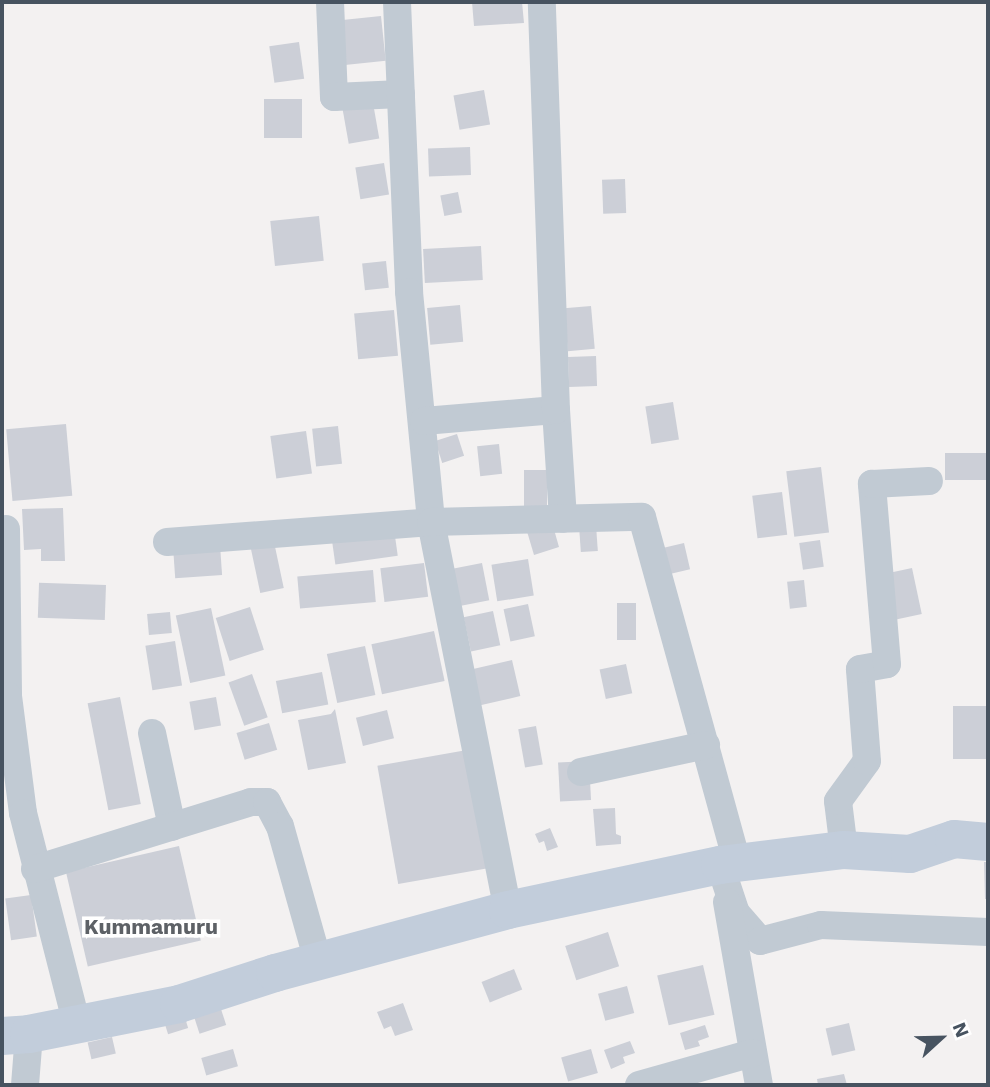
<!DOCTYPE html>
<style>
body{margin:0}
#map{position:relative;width:990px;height:1087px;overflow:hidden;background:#f3f1f1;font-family:"Work Sans",sans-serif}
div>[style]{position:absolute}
.building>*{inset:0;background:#cccfd7;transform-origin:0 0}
.street>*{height:28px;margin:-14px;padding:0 14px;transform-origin:14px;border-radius:14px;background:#c1cad3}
.secondary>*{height:38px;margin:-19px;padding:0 19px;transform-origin:19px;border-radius:19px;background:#c2cddb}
span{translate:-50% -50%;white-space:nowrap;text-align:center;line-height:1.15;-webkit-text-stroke:7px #fff;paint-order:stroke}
.quarter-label{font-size:21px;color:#5d6166;font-weight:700}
.frame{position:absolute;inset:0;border:4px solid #475360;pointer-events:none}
.north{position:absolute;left:906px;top:1003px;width:70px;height:70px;-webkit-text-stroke:5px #fff;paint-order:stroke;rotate:68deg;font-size:19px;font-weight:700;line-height:28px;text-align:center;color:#475360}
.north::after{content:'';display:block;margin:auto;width:24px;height:32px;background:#475360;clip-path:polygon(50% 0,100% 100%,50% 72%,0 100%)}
</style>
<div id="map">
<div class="building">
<i style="clip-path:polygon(472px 2px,522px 2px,524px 23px,474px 26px)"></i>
<i style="left:381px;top:16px;width:45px;height:41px;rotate:84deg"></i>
<i style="left:299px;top:42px;width:37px;height:30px;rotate:82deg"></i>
<i style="left:484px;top:90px;width:35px;height:31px;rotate:80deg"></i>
<i style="left:264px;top:99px;width:38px;height:39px"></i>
<i style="left:373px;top:103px;width:36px;height:31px;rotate:80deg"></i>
<i style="left:470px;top:147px;width:28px;height:42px;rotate:88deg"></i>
<i style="left:384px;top:163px;width:32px;height:29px;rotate:81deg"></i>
<i style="left:625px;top:179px;width:34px;height:23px;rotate:88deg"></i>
<i style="left:458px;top:192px;width:21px;height:18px;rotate:79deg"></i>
<i style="left:319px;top:216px;width:45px;height:49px;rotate:84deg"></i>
<i style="left:481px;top:246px;width:34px;height:58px;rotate:87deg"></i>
<i style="left:386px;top:261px;width:27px;height:24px;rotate:84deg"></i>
<i style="left:460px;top:305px;width:37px;height:33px;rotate:85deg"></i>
<i style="left:591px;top:306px;width:43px;height:27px;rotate:85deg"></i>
<i style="left:394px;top:310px;width:46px;height:40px;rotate:85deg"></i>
<i style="left:596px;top:356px;width:30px;height:28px;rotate:88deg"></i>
<i style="left:673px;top:402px;width:38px;height:28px;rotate:81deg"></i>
<i style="left:66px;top:424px;width:72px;height:60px;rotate:85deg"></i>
<i style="left:338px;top:426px;width:38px;height:26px;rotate:84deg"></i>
<i style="left:306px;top:431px;width:43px;height:36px;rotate:82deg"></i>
<i style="left:457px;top:434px;width:23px;height:23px;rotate:72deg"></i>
<i style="left:499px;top:444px;width:30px;height:22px;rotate:84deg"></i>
<i style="left:988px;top:453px;width:27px;height:43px;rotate:90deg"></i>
<i style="left:821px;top:467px;width:66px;height:35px;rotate:83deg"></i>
<i style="left:524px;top:470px;width:23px;height:40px"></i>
<i style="left:782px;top:492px;width:43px;height:30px;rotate:83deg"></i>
<i style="clip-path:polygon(63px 508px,65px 561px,41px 561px,41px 549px,24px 550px,22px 509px)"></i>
<i style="left:596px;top:525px;width:26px;height:17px;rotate:86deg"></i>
<i style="clip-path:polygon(553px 526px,559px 547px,534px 555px,526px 528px)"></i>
<i style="left:394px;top:529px;width:27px;height:63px;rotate:82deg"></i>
<i style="left:820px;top:540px;width:27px;height:21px;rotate:82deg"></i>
<i style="left:274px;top:542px;width:47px;height:24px;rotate:78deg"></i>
<i style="left:684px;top:543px;width:27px;height:24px;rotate:77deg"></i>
<i style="left:220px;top:545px;width:30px;height:47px;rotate:86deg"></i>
<i style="left:528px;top:559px;width:37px;height:37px;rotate:81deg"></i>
<i style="left:424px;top:563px;width:34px;height:44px;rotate:83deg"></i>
<i style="left:482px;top:563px;width:38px;height:30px;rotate:79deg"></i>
<i style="left:912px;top:568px;width:47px;height:31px;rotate:78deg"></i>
<i style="left:373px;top:570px;width:32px;height:76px;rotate:85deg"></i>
<i style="left:804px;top:580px;width:27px;height:17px;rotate:84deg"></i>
<i style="left:106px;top:585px;width:35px;height:67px;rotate:92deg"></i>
<i style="left:617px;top:603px;width:19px;height:37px"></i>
<i style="left:528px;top:604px;width:33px;height:25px;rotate:78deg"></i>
<i style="left:250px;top:607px;width:45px;height:36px;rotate:72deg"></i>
<i style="left:211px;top:608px;width:69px;height:36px;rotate:78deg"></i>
<i style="left:493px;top:611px;width:35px;height:30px;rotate:78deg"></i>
<i style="left:170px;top:612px;width:21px;height:23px;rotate:85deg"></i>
<i style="left:434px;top:631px;width:51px;height:64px;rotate:78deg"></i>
<i style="left:175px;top:641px;width:45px;height:30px;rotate:81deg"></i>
<i style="left:365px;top:646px;width:50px;height:39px;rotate:78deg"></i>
<i style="left:512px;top:660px;width:37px;height:41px;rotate:77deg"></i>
<i style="left:626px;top:664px;width:30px;height:27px;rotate:78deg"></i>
<i style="left:322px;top:672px;width:33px;height:47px;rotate:79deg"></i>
<i style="left:252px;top:674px;width:46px;height:25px;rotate:70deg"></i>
<i style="left:120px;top:697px;width:109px;height:33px;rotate:79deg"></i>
<i style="left:216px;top:697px;width:29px;height:27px;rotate:80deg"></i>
<i style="left:988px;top:706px;width:53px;height:35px;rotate:90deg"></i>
<i style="clip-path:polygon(335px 709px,346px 763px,308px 770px,298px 720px,331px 714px)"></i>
<i style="left:387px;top:710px;width:29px;height:32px;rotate:76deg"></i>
<i style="left:269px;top:723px;width:28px;height:34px;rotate:73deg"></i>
<i style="left:536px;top:726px;width:39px;height:18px;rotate:80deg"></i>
<i style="left:467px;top:750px;width:120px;height:91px;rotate:80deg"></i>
<i style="left:589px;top:761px;width:39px;height:31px;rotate:87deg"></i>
<i style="clip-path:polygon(615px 808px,616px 834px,621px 836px,621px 844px,596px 846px,593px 809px)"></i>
<i style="clip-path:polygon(550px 828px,558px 847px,547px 851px,544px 841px,539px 843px,535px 834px)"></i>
<i style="left:179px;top:846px;width:97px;height:116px;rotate:77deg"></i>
<i style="clip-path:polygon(984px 862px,988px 862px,988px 899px,985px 899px)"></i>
<i style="left:31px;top:895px;width:42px;height:26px;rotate:82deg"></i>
<i style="left:608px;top:932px;width:36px;height:45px;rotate:72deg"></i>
<i style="left:703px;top:965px;width:51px;height:47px;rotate:77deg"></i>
<i style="left:514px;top:969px;width:22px;height:35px;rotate:68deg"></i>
<i style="left:627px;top:986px;width:28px;height:30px;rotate:75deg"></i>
<i style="clip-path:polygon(403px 1003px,413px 1030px,395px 1036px,391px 1026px,384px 1029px,377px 1012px)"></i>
<i style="left:220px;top:1006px;width:20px;height:28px;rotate:72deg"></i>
<i style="left:182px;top:1008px;width:21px;height:21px;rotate:73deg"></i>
<i style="left:849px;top:1023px;width:28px;height:24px;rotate:77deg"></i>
<i style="clip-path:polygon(705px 1025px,709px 1037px,698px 1041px,700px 1046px,685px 1050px,680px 1033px)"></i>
<i style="left:112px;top:1037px;width:17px;height:25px;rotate:77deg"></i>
<i style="clip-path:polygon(630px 1041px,635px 1053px,623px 1057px,625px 1063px,611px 1069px,604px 1050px)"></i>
<i style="left:233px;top:1049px;width:18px;height:33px;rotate:74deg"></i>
<i style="left:591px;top:1049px;width:25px;height:31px;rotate:74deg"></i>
<i style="clip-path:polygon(844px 1074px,847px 1085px,818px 1085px,817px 1079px)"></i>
</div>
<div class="street">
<i style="left:330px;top:2px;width:95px;rotate:87.6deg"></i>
<i style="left:334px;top:97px;width:67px;rotate:-2.6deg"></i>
<i style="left:397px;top:2px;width:290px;rotate:87.6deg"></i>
<i style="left:409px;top:292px;width:231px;rotate:84.5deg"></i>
<i style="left:431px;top:522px;width:396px;rotate:78.8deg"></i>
<i style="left:556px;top:410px;width:109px;rotate:86.3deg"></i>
<i style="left:424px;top:421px;width:132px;rotate:-4.8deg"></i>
<i style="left:556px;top:410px;width:408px;rotate:-92deg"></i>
<i style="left:6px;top:529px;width:167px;rotate:89.3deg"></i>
<i style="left:8px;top:696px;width:118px;rotate:82.7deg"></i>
<i style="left:23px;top:813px;width:219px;rotate:75.7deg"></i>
<i style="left:167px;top:542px;width:265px;rotate:-4.3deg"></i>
<i style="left:431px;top:522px;width:211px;rotate:-1.4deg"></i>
<i style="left:642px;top:517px;width:358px;rotate:74.6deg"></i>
<i style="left:152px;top:733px;width:96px;rotate:78deg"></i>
<i style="left:581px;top:772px;width:128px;rotate:-12.2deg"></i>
<i style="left:844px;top:850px;width:49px;rotate:-97deg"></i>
<i style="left:838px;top:801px;width:49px;rotate:-54.1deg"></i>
<i style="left:867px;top:761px;width:92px;rotate:-94.4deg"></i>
<i style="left:860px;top:669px;width:27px;rotate:-10deg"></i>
<i style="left:887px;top:664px;width:181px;rotate:-94.8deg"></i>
<i style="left:872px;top:484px;width:57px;rotate:-3deg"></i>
<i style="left:720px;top:865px;width:51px;rotate:71.6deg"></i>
<i style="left:736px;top:913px;width:37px;rotate:49deg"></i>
<i style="left:760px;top:941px;width:63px;rotate:-14.7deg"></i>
<i style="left:821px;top:925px;width:167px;rotate:2.4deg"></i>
<i style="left:35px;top:869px;width:226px;rotate:-17.2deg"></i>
<i style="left:251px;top:802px;width:16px"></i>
<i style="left:267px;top:802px;width:27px;rotate:62deg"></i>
<i style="left:280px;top:826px;width:140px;rotate:74.3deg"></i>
<i style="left:727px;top:902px;width:186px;rotate:80.1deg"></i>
<i style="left:25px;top:1085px;width:51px;rotate:-85.5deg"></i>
<i style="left:639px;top:1085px;width:118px;rotate:-15.7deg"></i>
</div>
<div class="secondary">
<i style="left:2px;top:1036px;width:27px;rotate:-4deg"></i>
<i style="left:29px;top:1034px;width:153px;rotate:-11.3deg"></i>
<i style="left:179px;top:1004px;width:101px;rotate:-17.9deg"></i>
<i style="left:275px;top:973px;width:241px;rotate:-15.1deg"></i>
<i style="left:508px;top:910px;width:217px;rotate:-12deg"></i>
<i style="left:720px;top:865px;width:125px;rotate:-6.9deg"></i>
<i style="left:844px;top:850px;width:66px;rotate:3.5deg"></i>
<i style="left:910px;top:854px;width:46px;rotate:-18.8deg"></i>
<i style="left:954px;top:839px;width:34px;rotate:5deg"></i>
</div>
<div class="quarter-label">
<span style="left:151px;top:927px">Kummamuru</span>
</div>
<div class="frame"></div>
<div class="north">N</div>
</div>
